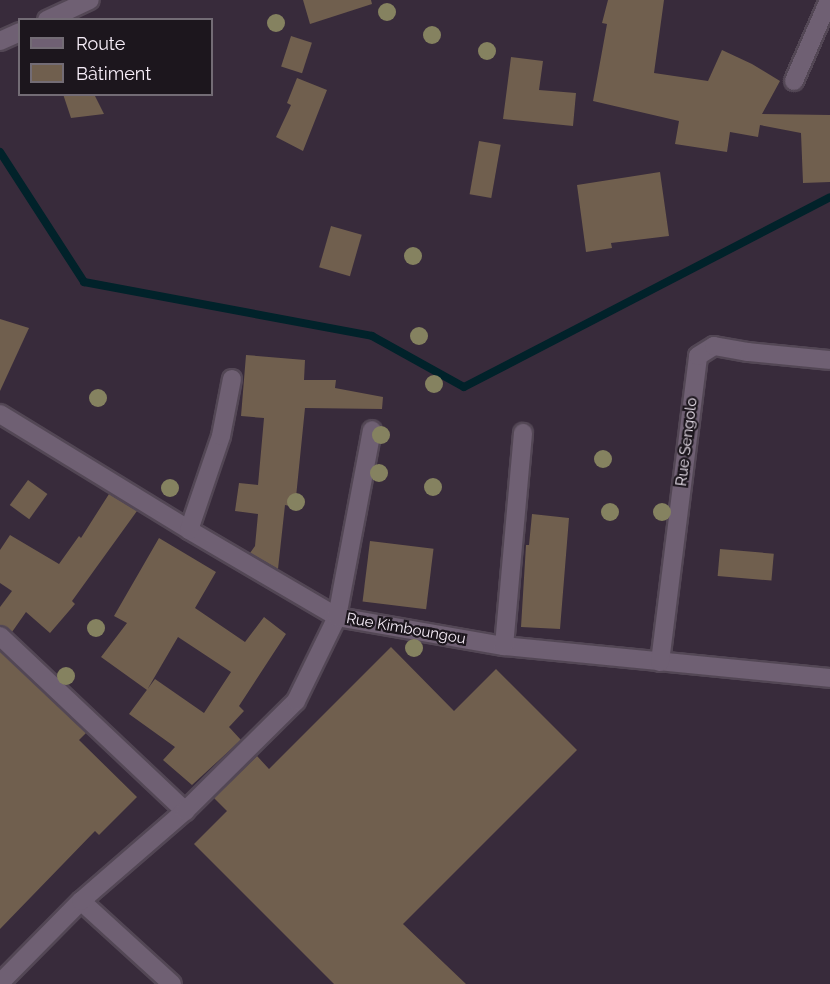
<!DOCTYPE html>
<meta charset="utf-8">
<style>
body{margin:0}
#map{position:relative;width:830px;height:984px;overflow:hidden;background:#382b3b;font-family:Raleway,sans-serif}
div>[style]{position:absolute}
.stream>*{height:8px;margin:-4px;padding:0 4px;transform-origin:4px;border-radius:4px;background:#01222a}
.building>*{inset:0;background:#705f4e;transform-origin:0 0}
.roads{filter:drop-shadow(2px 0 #534755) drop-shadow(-2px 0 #534755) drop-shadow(0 2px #534755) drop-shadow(0 -2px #534755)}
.street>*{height:18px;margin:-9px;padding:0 9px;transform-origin:9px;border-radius:9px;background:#6f6073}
.trees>*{width:18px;height:18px;margin:-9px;border-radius:50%;background:#858260}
span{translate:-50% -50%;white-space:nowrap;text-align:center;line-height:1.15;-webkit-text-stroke:4.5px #1c161d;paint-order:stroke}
.street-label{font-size:15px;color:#f6edf8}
.legend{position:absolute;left:18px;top:18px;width:195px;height:78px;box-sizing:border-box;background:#1c161d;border:2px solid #736c75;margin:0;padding:8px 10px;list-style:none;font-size:18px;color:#f6edf8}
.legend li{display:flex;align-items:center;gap:12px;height:30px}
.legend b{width:30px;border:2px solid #736c75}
</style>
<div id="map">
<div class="stream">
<i style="left:0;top:152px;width:155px;rotate:57.1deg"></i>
<i style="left:84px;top:282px;width:293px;rotate:10.6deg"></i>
<i style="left:372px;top:336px;width:105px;rotate:29deg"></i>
<i style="left:464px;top:387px;width:412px;rotate:-27.4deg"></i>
</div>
<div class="building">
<i style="clip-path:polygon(303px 0,371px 0,372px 4px,310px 24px)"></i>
<i style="clip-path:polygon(608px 0,664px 0,654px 73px,708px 81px,722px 50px,752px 64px,780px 81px,762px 114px,830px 115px,830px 182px,803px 183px,801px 133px,760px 125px,758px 137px,730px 132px,727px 152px,675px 144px,679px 121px,593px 101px,607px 24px,602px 23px)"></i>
<i style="left:291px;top:36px;width:22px;height:32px;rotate:18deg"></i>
<i style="clip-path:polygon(511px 57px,543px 61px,539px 90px,576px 93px,573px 126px,503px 119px)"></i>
<i style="clip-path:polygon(297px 78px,327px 90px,303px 151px,276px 137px,291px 105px,287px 103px)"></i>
<i style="clip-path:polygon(63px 94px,94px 94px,104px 114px,71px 118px)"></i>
<i style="left:479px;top:141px;width:22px;height:54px;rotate:10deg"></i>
<i style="clip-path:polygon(660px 172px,669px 236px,611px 243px,612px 248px,586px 252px,577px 185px)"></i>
<i style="left:331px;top:226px;width:32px;height:43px;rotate:16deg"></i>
<i style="clip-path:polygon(0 319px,29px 328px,0 391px)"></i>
<i style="clip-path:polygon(246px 355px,305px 360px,304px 380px,336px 380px,335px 388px,383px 397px,382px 409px,305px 408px,295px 507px,285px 505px,278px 569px,250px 553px,255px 546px,258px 514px,235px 511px,239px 483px,258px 485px,264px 418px,241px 416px)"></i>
<i style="left:28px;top:480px;width:24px;height:31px;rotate:36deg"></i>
<i style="clip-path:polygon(109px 494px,137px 511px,72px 601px,75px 604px,50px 633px,26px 612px,12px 632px,0 625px,0 607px,12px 591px,0 583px,0 550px,10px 535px,59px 564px,79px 536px,81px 538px)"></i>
<i style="clip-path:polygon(532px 514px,569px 518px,560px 629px,521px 627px,526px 545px,529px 545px)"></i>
<i style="clip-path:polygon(159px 538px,216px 572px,195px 608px,245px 642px,264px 617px,286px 634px,239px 706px,244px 711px,229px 727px,241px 740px,192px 785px,163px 760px,175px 747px,129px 714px,155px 679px,204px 713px,231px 672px,178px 637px,147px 690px,101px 657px,127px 623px,114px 616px)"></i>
<i style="left:370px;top:541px;width:64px;height:61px;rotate:7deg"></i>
<i style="left:720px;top:549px;width:54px;height:27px;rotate:5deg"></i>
<i style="clip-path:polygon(391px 647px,454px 711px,496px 669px,577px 750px,403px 924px,466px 984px,334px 984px,194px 844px,227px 811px,214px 798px,257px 756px,269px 769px)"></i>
<i style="clip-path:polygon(0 651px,86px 733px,79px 740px,137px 797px,99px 835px,95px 831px,0 929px)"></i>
</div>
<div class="roads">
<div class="street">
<i style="left:47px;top:20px;width:47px;rotate:-24.9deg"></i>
<i style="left:0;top:41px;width:22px;rotate:-24deg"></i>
<i style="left:794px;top:81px;width:88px;rotate:-66.6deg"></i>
<i style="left:0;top:414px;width:222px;rotate:31.5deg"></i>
<i style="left:189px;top:530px;width:172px;rotate:30.4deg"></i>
<i style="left:337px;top:617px;width:169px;rotate:9.9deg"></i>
<i style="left:504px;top:646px;width:328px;rotate:5.6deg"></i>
<i style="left:189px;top:530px;width:99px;rotate:-71.2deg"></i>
<i style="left:221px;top:436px;width:58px;rotate:-79.1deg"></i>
<i style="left:0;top:636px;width:255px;rotate:43.4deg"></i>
<i style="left:504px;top:646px;width:214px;rotate:-84.9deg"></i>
<i style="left:660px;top:662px;width:308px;rotate:-82.9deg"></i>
<i style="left:698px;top:356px;width:19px;rotate:-32deg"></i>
<i style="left:714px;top:346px;width:35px;rotate:10deg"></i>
<i style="left:748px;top:352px;width:82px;rotate:5.6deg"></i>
<i style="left:81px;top:901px;width:123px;rotate:42.4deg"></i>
<i style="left:0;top:983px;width:115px;rotate:-45.4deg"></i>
<i style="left:81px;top:901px;width:138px;rotate:-40.9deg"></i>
<i style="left:185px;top:811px;width:156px;rotate:-44.7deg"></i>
<i style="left:296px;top:701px;width:93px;rotate:-64deg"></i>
<i style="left:337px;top:617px;width:190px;rotate:-79.4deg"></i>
</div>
</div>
<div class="trees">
<i style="left:387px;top:12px"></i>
<i style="left:276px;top:23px"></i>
<i style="left:432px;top:35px"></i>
<i style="left:487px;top:51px"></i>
<i style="left:413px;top:256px"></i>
<i style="left:419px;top:336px"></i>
<i style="left:434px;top:384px"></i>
<i style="left:98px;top:398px"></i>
<i style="left:381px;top:435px"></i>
<i style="left:603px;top:459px"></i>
<i style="left:379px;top:473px"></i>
<i style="left:433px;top:487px"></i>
<i style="left:170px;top:488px"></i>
<i style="left:296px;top:502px"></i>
<i style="left:610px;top:512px"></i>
<i style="left:662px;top:512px"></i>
<i style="left:96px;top:628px"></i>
<i style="left:414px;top:648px"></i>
<i style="left:66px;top:676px"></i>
</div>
<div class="street-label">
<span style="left:687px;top:442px;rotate:-83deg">Rue Sengolo</span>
<span style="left:406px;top:629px;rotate:10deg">Rue Kimboungou</span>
</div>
<ul class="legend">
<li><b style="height:8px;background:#6f6073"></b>Route</li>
<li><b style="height:16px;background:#705f4e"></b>Bâtiment</li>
</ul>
</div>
